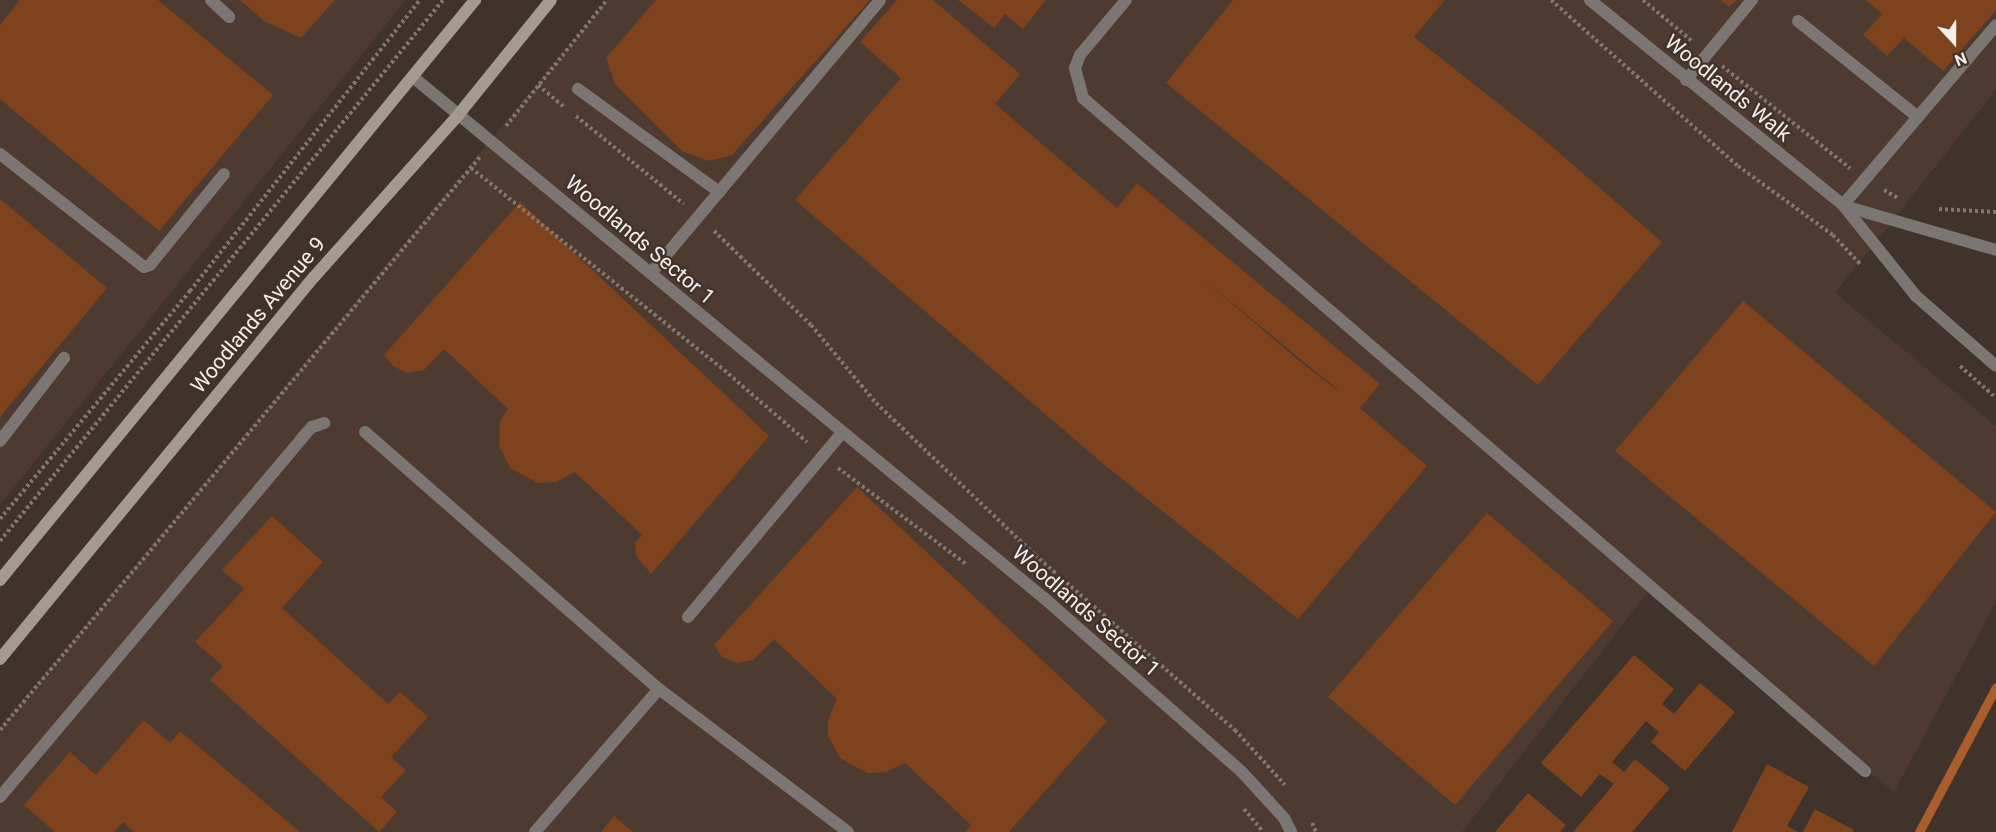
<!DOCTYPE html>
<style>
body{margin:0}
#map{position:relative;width:1996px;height:832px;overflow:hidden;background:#3f332c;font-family:Roboto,sans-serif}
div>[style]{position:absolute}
.built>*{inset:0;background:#4d3a30}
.stream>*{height:9px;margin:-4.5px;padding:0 4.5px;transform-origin:4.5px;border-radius:4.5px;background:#ab5d2b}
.building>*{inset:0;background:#7e431d}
.path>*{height:4px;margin-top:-2px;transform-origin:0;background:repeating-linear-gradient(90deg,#817771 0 3px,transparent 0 6px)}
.lane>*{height:12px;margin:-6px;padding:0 6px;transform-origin:6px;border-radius:6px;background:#7c7672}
.street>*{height:12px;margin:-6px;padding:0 6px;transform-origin:6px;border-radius:6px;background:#7c7672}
.secondary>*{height:12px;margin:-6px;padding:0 6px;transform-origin:6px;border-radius:6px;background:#a49a94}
span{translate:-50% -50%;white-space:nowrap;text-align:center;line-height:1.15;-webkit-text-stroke:4.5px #3f332c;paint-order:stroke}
.street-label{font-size:21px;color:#f6eeea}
.north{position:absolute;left:1924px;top:12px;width:60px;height:60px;-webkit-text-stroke:4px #3f332c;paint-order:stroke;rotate:159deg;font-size:16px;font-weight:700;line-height:24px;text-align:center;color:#f6eeea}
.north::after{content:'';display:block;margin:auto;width:21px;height:27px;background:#f6eeea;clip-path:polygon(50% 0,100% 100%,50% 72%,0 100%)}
</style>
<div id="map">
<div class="built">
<div style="clip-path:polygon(0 0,406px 0,0 505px)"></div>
<div style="clip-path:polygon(607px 0,1996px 0,1996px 90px,1835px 293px,1996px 426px,1996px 602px,1894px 792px,1648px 592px,1462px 832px,0 832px,0 727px)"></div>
</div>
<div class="stream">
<div style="left:1919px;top:832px;width:164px;rotate:-62deg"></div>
</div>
<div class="building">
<div style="clip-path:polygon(20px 0,158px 0,273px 95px,159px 231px,0 99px,0 25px)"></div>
<div style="clip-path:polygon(240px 0,335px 0,301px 38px,264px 21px)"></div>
<div style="clip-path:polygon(656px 0,870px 0,732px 155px,709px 161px,682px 151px,615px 84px,606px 58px)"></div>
<div style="clip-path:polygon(evenodd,897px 0,933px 0,1020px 74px,995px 104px,1117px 208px,1137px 183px,1380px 384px,1360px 408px,1427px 466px,1298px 619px,1106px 466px,795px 200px,901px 78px,860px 42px,897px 0,1202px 278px,1338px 390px,1338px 391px,1298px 360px,1202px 278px)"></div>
<div style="clip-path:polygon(958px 0,1046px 0,1023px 29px,1005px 14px,994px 28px)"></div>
<div style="clip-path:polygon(1233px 0,1445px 0,1414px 37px,1542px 138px,1662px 242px,1538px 385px,1166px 83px)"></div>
<div style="clip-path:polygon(1720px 0,1737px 0,1729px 7px)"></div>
<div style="clip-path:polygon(1866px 0,1996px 0,1996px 10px,1943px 71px,1904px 38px,1887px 56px,1863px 35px,1882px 14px)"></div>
<div style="clip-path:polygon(0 199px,107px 288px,0 417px)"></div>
<div style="clip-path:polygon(520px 202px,769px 436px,651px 574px,636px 555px,635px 543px,642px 535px,575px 472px,556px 482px,538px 483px,510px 468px,499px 445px,500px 421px,508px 409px,444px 349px,424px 370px,407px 373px,393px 366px,384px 355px)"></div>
<div style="clip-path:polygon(1743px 301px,1996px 512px,1874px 666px,1615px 451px)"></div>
<div style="clip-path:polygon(857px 487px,1107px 721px,1009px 832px,965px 832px,971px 825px,905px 763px,886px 772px,867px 773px,840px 758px,828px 736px,828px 721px,837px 699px,774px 639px,753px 660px,737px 663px,722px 657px,714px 645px)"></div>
<div style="clip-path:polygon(1487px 513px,1613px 621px,1455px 805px,1328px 697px)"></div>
<div style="clip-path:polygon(272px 516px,323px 562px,282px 608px,388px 704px,400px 692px,428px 717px,391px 757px,406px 770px,381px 797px,397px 812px,379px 832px,210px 680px,223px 666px,195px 642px,244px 589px,222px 570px)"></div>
<div style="clip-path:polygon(1634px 655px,1674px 689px,1662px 704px,1674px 714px,1700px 683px,1735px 712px,1685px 771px,1651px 742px,1659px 732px,1646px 721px,1612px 762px,1624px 772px,1635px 759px,1670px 788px,1632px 832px,1573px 832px,1614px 784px,1600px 774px,1581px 797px,1541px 763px)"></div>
<div style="clip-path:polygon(144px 720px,170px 743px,180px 731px,300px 832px,134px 832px,123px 822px,114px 832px,55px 832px,24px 805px,70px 752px,96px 775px)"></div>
<div style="clip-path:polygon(1767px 764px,1809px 787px,1787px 826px,1798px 832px,1732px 832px)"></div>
<div style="clip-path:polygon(1528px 793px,1566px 825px,1560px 832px,1495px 832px)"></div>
<div style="clip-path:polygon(1815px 809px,1854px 830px,1853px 832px,1803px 832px)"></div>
<div style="clip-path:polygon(614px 816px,633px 832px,601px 832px)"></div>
</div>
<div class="path">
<div style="left:1551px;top:0;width:250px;rotate:41.6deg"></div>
<div style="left:1738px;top:166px;width:117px;rotate:36deg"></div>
<div style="left:1833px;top:235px;width:42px;rotate:46.9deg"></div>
<div style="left:1643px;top:0;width:65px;rotate:40deg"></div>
<div style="left:1722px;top:66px;width:164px;rotate:38.6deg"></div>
<div style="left:538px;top:85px;width:33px;rotate:40deg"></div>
<div style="left:576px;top:116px;width:139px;rotate:39.2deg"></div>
<div style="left:506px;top:126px;width:161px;rotate:-51.3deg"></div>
<div style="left:471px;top:168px;width:324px;rotate:38.6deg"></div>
<div style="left:724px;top:370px;width:110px;rotate:40.9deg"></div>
<div style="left:1884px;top:190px;width:16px;rotate:30deg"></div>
<div style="left:1939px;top:209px;width:57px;rotate:3deg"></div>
<div style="left:714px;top:231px;width:135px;rotate:44.1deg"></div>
<div style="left:811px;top:325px;width:102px;rotate:50.2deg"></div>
<div style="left:876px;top:403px;width:220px;rotate:43.7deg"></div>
<div style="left:1035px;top:555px;width:266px;rotate:41.2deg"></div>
<div style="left:1235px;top:730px;width:74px;rotate:47.7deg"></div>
<div style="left:1960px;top:366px;width:48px;rotate:41.6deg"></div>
<div style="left:838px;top:468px;width:161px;rotate:36.9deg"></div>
<div style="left:0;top:519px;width:297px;rotate:-50.2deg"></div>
<div style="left:190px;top:291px;width:371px;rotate:-51.7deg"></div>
<div style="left:0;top:541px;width:699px;rotate:-50.69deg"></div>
<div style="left:0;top:730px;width:747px;rotate:-50.05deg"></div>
<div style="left:1244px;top:809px;width:30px;rotate:50deg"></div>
<div style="left:1312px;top:823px;width:10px;rotate:66deg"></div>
</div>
<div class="lane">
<div style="left:211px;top:0;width:25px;rotate:43deg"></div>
<div style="left:1126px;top:0;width:72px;rotate:129.9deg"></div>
<div style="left:1080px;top:55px;width:14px;rotate:111deg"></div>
<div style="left:1075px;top:68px;width:31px;rotate:75deg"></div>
<div style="left:1083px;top:98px;width:1032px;rotate:40.72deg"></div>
<div style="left:1798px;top:21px;width:154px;rotate:38.7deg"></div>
<div style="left:1686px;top:80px;width:104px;rotate:-50.5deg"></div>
<div style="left:578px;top:89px;width:175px;rotate:36.1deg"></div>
<div style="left:0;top:154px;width:183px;rotate:38.1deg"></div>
<div style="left:144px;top:267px;width:6px;rotate:-18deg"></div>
<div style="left:150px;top:265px;width:117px;rotate:-50.9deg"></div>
<div style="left:1843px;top:205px;width:236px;rotate:-49.6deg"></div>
<div style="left:651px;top:273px;width:356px;rotate:-50deg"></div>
<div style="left:365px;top:432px;width:390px;rotate:41.2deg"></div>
<div style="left:659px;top:689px;width:237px;rotate:37.1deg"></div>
<div style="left:0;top:441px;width:105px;rotate:-52.4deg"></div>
<div style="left:688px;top:617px;width:240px;rotate:-50.1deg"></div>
<div style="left:0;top:797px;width:469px;rotate:-49.9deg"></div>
<div style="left:302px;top:438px;width:15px;rotate:-48deg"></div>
<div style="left:312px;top:427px;width:13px;rotate:-18deg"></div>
<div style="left:535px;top:832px;width:189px;rotate:-49.1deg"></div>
</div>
<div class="street">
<div style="left:1590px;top:0;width:326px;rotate:39deg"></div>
<div style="left:1843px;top:205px;width:117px;rotate:51.3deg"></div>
<div style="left:1916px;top:296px;width:106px;rotate:41.2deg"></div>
<div style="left:413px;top:77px;width:818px;rotate:39.55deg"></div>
<div style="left:1044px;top:598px;width:262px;rotate:41.3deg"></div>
<div style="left:1241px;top:771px;width:64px;rotate:47.5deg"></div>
<div style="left:1284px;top:818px;width:16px;rotate:63deg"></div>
<div style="left:1844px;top:206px;width:158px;rotate:16.1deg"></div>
</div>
<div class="secondary">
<div style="left:0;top:580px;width:750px;rotate:-50.68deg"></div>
<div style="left:0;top:659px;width:494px;rotate:-50.6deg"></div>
<div style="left:314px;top:277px;width:218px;rotate:-48.3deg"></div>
<div style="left:459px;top:114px;width:146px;rotate:-51.1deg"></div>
</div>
<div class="street-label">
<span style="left:1728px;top:88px;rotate:39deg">Woodlands Walk</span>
<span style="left:640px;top:240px;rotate:40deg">Woodlands Sector 1</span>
<span style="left:258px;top:315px;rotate:-50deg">Woodlands Avenue 9</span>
<span style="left:1086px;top:611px;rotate:41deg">Woodlands Sector 1</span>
</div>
<div class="north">N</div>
</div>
